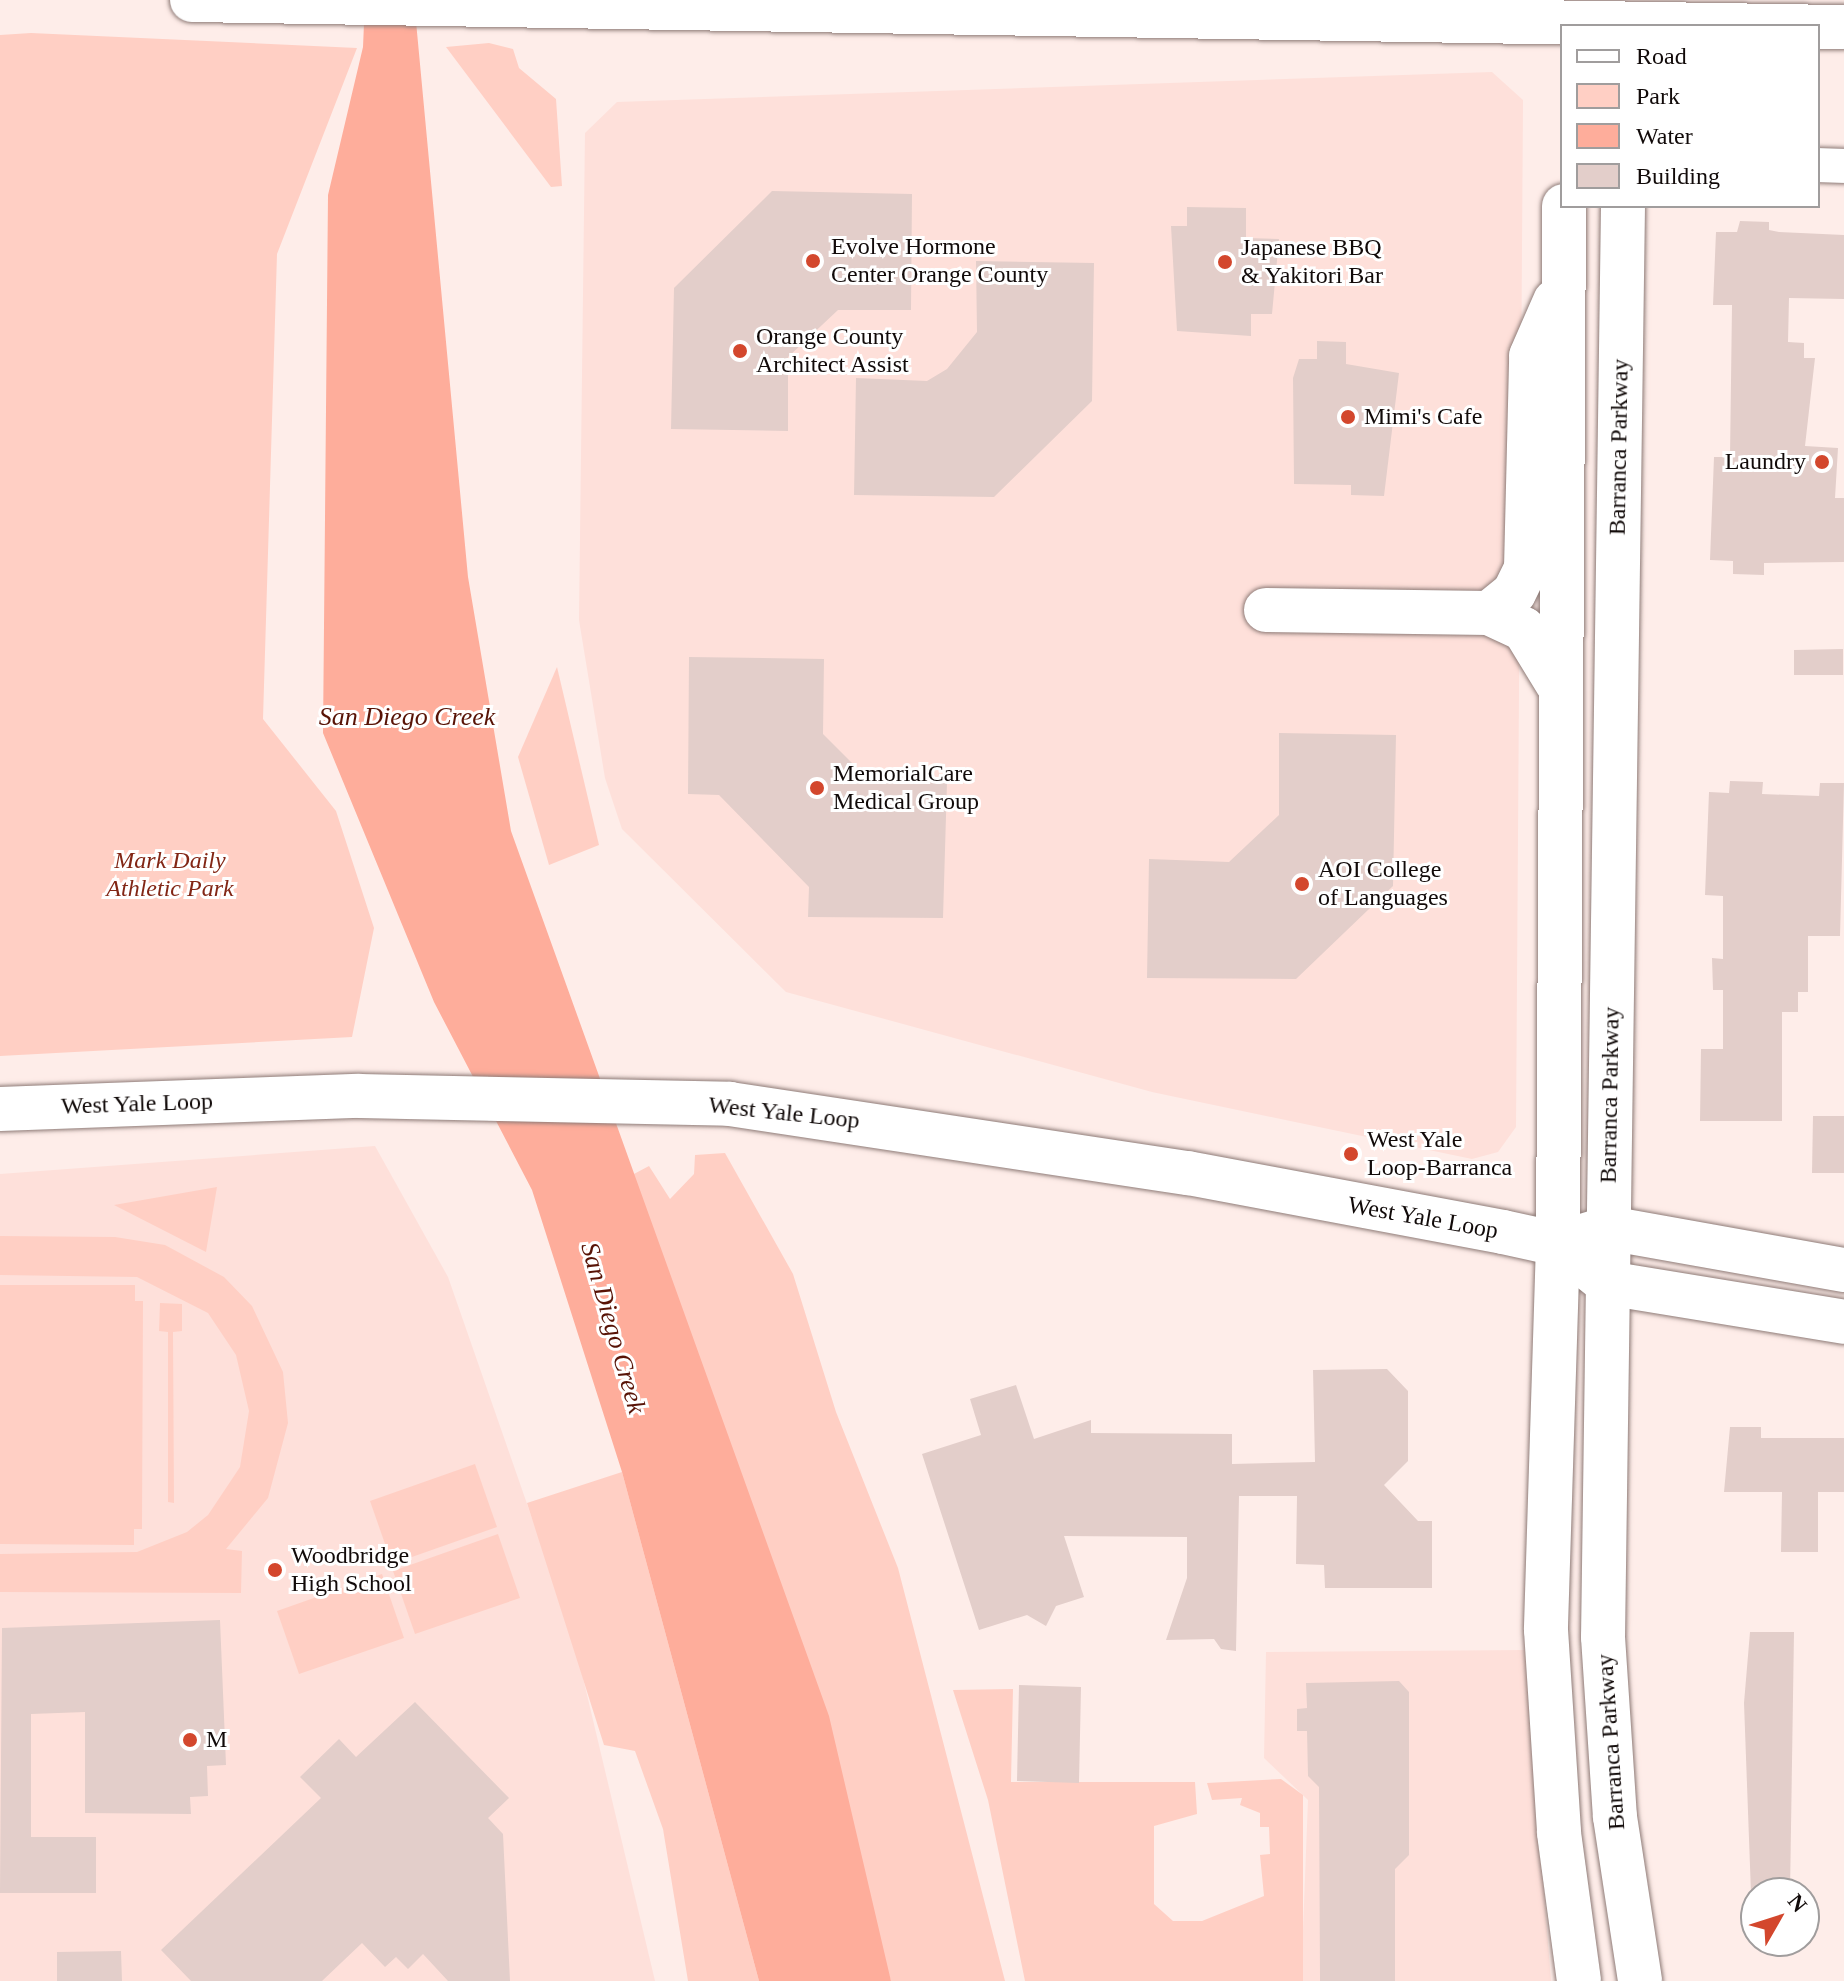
<!DOCTYPE html>
<style>
body{margin:0}
#map{position:relative;width:1844px;height:1981px;overflow:hidden;background:#feede9;font-family:Georgia,serif}
div>[style]{position:absolute}
.built>*{inset:0;background:#fee0da}
.green>*{inset:0;background:#ffcfc4}
.water>*{inset:0;background:#fead9b}
.building>*{inset:0;background:#e3ceca}
.roads{filter:drop-shadow(0 0 2px #8e7b77) drop-shadow(0 0 2px #8e7b77)}
.minor>*{height:34px;margin:-17px;padding:0 17px;transform-origin:17px;border-radius:17px;background:#fff}
.major>*{height:44px;margin:-22px;padding:0 22px;transform-origin:22px;border-radius:22px;background:#fff}
.dots>*{width:22px;height:22px;translate:-50% -50%;box-sizing:border-box;border:4px solid #fff;border-radius:50%}
span{translate:-50% -50%;white-space:nowrap;text-align:center;line-height:1.15;-webkit-text-stroke:6px #fff;paint-order:stroke}
.poi-label{font-size:24px;color:#110a09}
.left{translate:0 -50%;text-align:left}
.right{translate:-100% -50%;text-align:right}
.street-label{font-size:24px;color:#110a09}
.park-label{font-size:24px;color:#822615;font-style:italic}
.water-label{font-size:26px;color:#581306;font-style:italic}
.legend{position:absolute;left:1560px;top:24px;width:260px;height:184px;box-sizing:border-box;background:#fff;border:2px solid #a09d9d;margin:0;padding:10px 14px;list-style:none;font-size:24px;color:#110a09}
.legend li{display:flex;align-items:center;gap:16px;height:40px}
.legend b{width:40px;border:2px solid #a09d9d}
.north{position:absolute;left:1740px;top:1877px;width:80px;height:80px;box-sizing:border-box;background:#fff;border:2px solid #a09d9d;border-radius:50%;rotate:51deg;font-size:22px;font-weight:700;line-height:32px;text-align:center;color:#110a09}
.north::after{content:'';display:block;margin:auto;width:28px;height:36px;background:#d3472d;clip-path:polygon(50% 0,100% 100%,50% 72%,0 100%)}
</style>
<div id="map">
<div class="built">
<div style="clip-path:polygon(1492px 72px,1523px 100px,1516px 1127px,1498px 1152px,1472px 1159px,1152px 1092px,786px 992px,622px 829px,605px 778px,579px 620px,585px 133px,617px 102px)"></div>
<div style="clip-path:polygon(375px 1146px,448px 1277px,573px 1636px,655px 1981px,0 1981px,0 1174px)"></div>
<div style="clip-path:polygon(1525px 1650px,1551px 1981px,1301px 1981px,1308px 1800px,1264px 1758px,1266px 1652px)"></div>
</div>
<div class="green">
<div style="clip-path:polygon(31px 33px,357px 48px,277px 254px,263px 719px,336px 811px,374px 928px,352px 1037px,0 1056px,0 35px)"></div>
<div style="clip-path:polygon(489px 43px,513px 49px,519px 68px,556px 99px,562px 186px,551px 187px,446px 47px)"></div>
<div style="clip-path:polygon(557px 667px,599px 845px,549px 865px,518px 757px)"></div>
<div style="clip-path:polygon(725px 1153px,793px 1274px,836px 1412px,898px 1568px,1005px 1981px,891px 1981px,632px 1175px,649px 1166px,670px 1199px,694px 1174px,695px 1155px)"></div>
<div style="clip-path:polygon(217px 1187px,206px 1252px,114px 1205px)"></div>
<div style="clip-path:polygon(0 1236px,115px 1237px,165px 1245px,224px 1277px,252px 1306px,283px 1372px,288px 1423px,268px 1498px,226px 1549px,242px 1551px,241px 1593px,0 1592px,0 1554px,137px 1552px,187px 1532px,208px 1515px,240px 1467px,249px 1411px,236px 1355px,208px 1313px,137px 1277px,0 1275px)"></div>
<div style="clip-path:polygon(0 1285px,135px 1285px,135px 1301px,143px 1301px,142px 1529px,134px 1529px,134px 1545px,0 1544px)"></div>
<div style="clip-path:polygon(160px 1303px,182px 1304px,182px 1331px,173px 1332px,174px 1503px,168px 1502px,168px 1332px,159px 1331px)"></div>
<div style="clip-path:polygon(475px 1464px,497px 1527px,392px 1564px,370px 1501px)"></div>
<div style="clip-path:polygon(622px 1472px,759px 1981px,688px 1981px,663px 1829px,635px 1751px,604px 1745px,527px 1503px)"></div>
<div style="clip-path:polygon(498px 1534px,520px 1598px,415px 1634px,393px 1571px)"></div>
<div style="clip-path:polygon(382px 1574px,404px 1638px,299px 1674px,277px 1611px)"></div>
<div style="clip-path:polygon(1013px 1689px,1011px 1782px,1195px 1782px,1197px 1814px,1154px 1826px,1154px 1904px,1173px 1921px,1202px 1921px,1264px 1896px,1260px 1855px,1270px 1854px,1269px 1827px,1260px 1827px,1260px 1813px,1240px 1805px,1242px 1798px,1212px 1800px,1207px 1783px,1281px 1779px,1303px 1795px,1303px 1981px,1025px 1981px,988px 1800px,953px 1690px)"></div>
</div>
<div class="water">
<div style="clip-path:polygon(365px 0,414px 0,468px 577px,511px 831px,829px 1716px,891px 1981px,759px 1981px,622px 1472px,532px 1190px,434px 1002px,323px 733px,328px 195px,363px 47px)"></div>
</div>
<div class="building">
<div style="clip-path:polygon(772px 191px,912px 194px,911px 310px,838px 310px,788px 357px,788px 431px,671px 429px,674px 288px)"></div>
<div style="clip-path:polygon(1187px 207px,1246px 208px,1246px 238px,1279px 239px,1272px 314px,1251px 314px,1251px 336px,1177px 331px,1171px 226px,1187px 226px)"></div>
<div style="clip-path:polygon(1740px 221px,1769px 222px,1769px 230px,1779px 232px,1844px 235px,1844px 299px,1789px 298px,1788px 342px,1804px 343px,1804px 358px,1815px 358px,1805px 446px,1838px 448px,1835px 498px,1844px 498px,1844px 562px,1764px 563px,1764px 575px,1733px 574px,1733px 561px,1710px 560px,1714px 457px,1730px 457px,1732px 305px,1713px 305px,1716px 232px,1737px 232px)"></div>
<div style="clip-path:polygon(976px 261px,1094px 263px,1092px 401px,994px 497px,854px 495px,856px 378px,927px 381px,947px 369px,977px 332px)"></div>
<div style="clip-path:polygon(1317px 341px,1346px 342px,1346px 364px,1399px 373px,1384px 496px,1351px 495px,1351px 485px,1294px 484px,1293px 378px,1299px 359px,1317px 359px)"></div>
<div style="clip-path:polygon(1843px 649px,1843px 675px,1794px 675px,1794px 650px)"></div>
<div style="clip-path:polygon(689px 657px,824px 659px,823px 734px,871px 782px,947px 782px,943px 918px,808px 917px,809px 887px,719px 795px,688px 794px)"></div>
<div style="clip-path:polygon(1279px 733px,1396px 735px,1393px 886px,1296px 979px,1147px 978px,1149px 859px,1229px 862px,1279px 815px)"></div>
<div style="clip-path:polygon(1730px 781px,1763px 782px,1762px 794px,1819px 796px,1820px 783px,1844px 783px,1840px 936px,1808px 936px,1808px 992px,1798px 992px,1798px 1012px,1782px 1012px,1782px 1121px,1700px 1121px,1701px 1049px,1723px 1049px,1723px 990px,1713px 990px,1712px 958px,1723px 959px,1723px 896px,1705px 895px,1709px 792px,1729px 793px)"></div>
<div style="clip-path:polygon(1813px 1116px,1844px 1116px,1844px 1173px,1812px 1173px)"></div>
<div style="clip-path:polygon(1387px 1369px,1408px 1391px,1408px 1461px,1384px 1485px,1418px 1521px,1432px 1521px,1432px 1588px,1325px 1588px,1324px 1565px,1296px 1564px,1297px 1496px,1239px 1496px,1236px 1651px,1221px 1649px,1214px 1639px,1166px 1640px,1187px 1578px,1187px 1537px,1064px 1536px,1084px 1597px,1056px 1606px,1046px 1626px,1027px 1615px,979px 1630px,922px 1454px,981px 1435px,970px 1399px,1016px 1385px,1034px 1439px,1091px 1420px,1091px 1433px,1232px 1434px,1232px 1464px,1315px 1462px,1313px 1370px)"></div>
<div style="clip-path:polygon(1730px 1427px,1761px 1427px,1761px 1438px,1844px 1438px,1844px 1492px,1818px 1492px,1818px 1552px,1781px 1552px,1782px 1492px,1724px 1492px)"></div>
<div style="clip-path:polygon(220px 1620px,226px 1765px,207px 1766px,208px 1796px,190px 1797px,191px 1814px,85px 1813px,85px 1712px,31px 1714px,31px 1837px,96px 1837px,96px 1893px,0 1893px,2px 1628px)"></div>
<div style="clip-path:polygon(1750px 1632px,1794px 1632px,1790px 1893px,1751px 1893px,1744px 1703px)"></div>
<div style="clip-path:polygon(1399px 1681px,1409px 1692px,1409px 1855px,1395px 1869px,1395px 1981px,1320px 1981px,1319px 1787px,1308px 1776px,1307px 1731px,1297px 1731px,1297px 1709px,1307px 1708px,1306px 1683px)"></div>
<div style="clip-path:polygon(1019px 1685px,1081px 1687px,1079px 1783px,1017px 1781px)"></div>
<div style="clip-path:polygon(415px 1702px,509px 1798px,488px 1818px,503px 1834px,510px 1981px,448px 1981px,423px 1954px,408px 1969px,396px 1957px,385px 1967px,362px 1943px,322px 1981px,191px 1981px,161px 1950px,321px 1798px,300px 1777px,339px 1739px,356px 1757px)"></div>
<div style="clip-path:polygon(121px 1951px,122px 1981px,57px 1981px,57px 1952px)"></div>
</div>
<div class="roads">
<div class="minor">
<div style="left:1818px;top:165px;width:26px;rotate:2deg"></div>
</div>
<div class="major">
<div style="left:192px;top:0;width:1652px;rotate:0.94deg"></div>
<div style="left:1564px;top:206px;width:1038px;rotate:90.33deg"></div>
<div style="left:1558px;top:1244px;width:386px;rotate:91.8deg"></div>
<div style="left:1546px;top:1630px;width:203px;rotate:86.3deg"></div>
<div style="left:1559px;top:1833px;width:149px;rotate:82.3deg"></div>
<div style="left:1623px;top:206px;width:1431px;rotate:90.8deg"></div>
<div style="left:1603px;top:1637px;width:180px;rotate:86.2deg"></div>
<div style="left:1615px;top:1817px;width:166px;rotate:81.3deg"></div>
<div style="left:1266px;top:610px;width:223px;rotate:0.8deg"></div>
<div style="left:1489px;top:613px;width:38px;rotate:25deg"></div>
<div style="left:1524px;top:629px;width:63px;rotate:58.6deg"></div>
<div style="left:1489px;top:613px;width:32px;rotate:-39deg"></div>
<div style="left:1514px;top:593px;width:28px;rotate:-64deg"></div>
<div style="left:1526px;top:568px;width:212px;rotate:-88.6deg"></div>
<div style="left:1531px;top:356px;width:60px;rotate:-66.4deg"></div>
<div style="left:0;top:1109px;width:359px;rotate:-2.1deg"></div>
<div style="left:359px;top:1096px;width:371px;rotate:1.2deg"></div>
<div style="left:730px;top:1104px;width:463px;rotate:8.6deg"></div>
<div style="left:1188px;top:1173px;width:320px;rotate:10.6deg"></div>
<div style="left:1503px;top:1232px;width:56px;rotate:12.3deg"></div>
<div style="left:1558px;top:1244px;width:63px;rotate:38.5deg"></div>
<div style="left:1607px;top:1283px;width:240px;rotate:9.3deg"></div>
<div style="left:1579px;top:1237px;width:30px;rotate:-17deg"></div>
<div style="left:1608px;top:1228px;width:240px;rotate:10.1deg"></div>
</div>
</div>
<div class="dots">
<div style="left:813px;top:261px;background:#d3472d"></div>
<div style="left:1225px;top:262px;background:#d3472d"></div>
<div style="left:740px;top:351px;background:#d3472d"></div>
<div style="left:1348px;top:417px;background:#d3472d"></div>
<div style="left:1822px;top:462px;background:#d3472d"></div>
<div style="left:817px;top:788px;background:#d3472d"></div>
<div style="left:1302px;top:884px;background:#d3472d"></div>
<div style="left:1351px;top:1154px;background:#d3472d"></div>
<div style="left:275px;top:1570px;background:#d3472d"></div>
<div style="left:190px;top:1740px;background:#d3472d"></div>
</div>
<div class="poi-label">
<span class="left" style="left:831px;top:261px">Evolve Hormone<br>Center Orange County</span>
<span class="left" style="left:1241px;top:262px">Japanese BBQ<br>&amp; Yakitori Bar</span>
<span class="left" style="left:756px;top:351px">Orange County<br>Architect Assist</span>
<span class="left" style="left:1364px;top:417px">Mimi's Cafe</span>
<span class="right" style="left:1806px;top:462px">Laundry</span>
<span class="left" style="left:833px;top:788px">MemorialCare<br>Medical Group</span>
<span class="left" style="left:1318px;top:884px">AOI College<br>of Languages</span>
<span class="left" style="left:1367px;top:1154px">West Yale<br>Loop-Barranca</span>
<span class="left" style="left:291px;top:1570px">Woodbridge<br>High School</span>
<span class="left" style="left:206px;top:1740px">M</span>
</div>
<div class="street-label">
<span style="left:1619px;top:447px;rotate:-89deg">Barranca Parkway</span>
<span style="left:1610px;top:1095px;rotate:-89deg">Barranca Parkway</span>
<span style="left:137px;top:1104px;rotate:-2deg">West Yale Loop</span>
<span style="left:784px;top:1113px;rotate:6deg">West Yale Loop</span>
<span style="left:1423px;top:1218px;rotate:10deg">West Yale Loop</span>
<span style="left:1611px;top:1742px;rotate:-94deg">Barranca Parkway</span>
</div>
<div class="park-label">
<span style="left:170px;top:875px">Mark Daily<br>Athletic Park</span>
</div>
<div class="water-label">
<span style="left:407px;top:717px">San Diego Creek</span>
<span style="left:613px;top:1328px;rotate:74deg">San Diego Creek</span>
</div>
<ul class="legend">
<li><b style="height:10px;background:#fff"></b>Road</li>
<li><b style="height:22px;background:#ffcfc4"></b>Park</li>
<li><b style="height:22px;background:#fead9b"></b>Water</li>
<li><b style="height:22px;background:#e3ceca"></b>Building</li>
</ul>
<div class="north">N</div>
</div>
